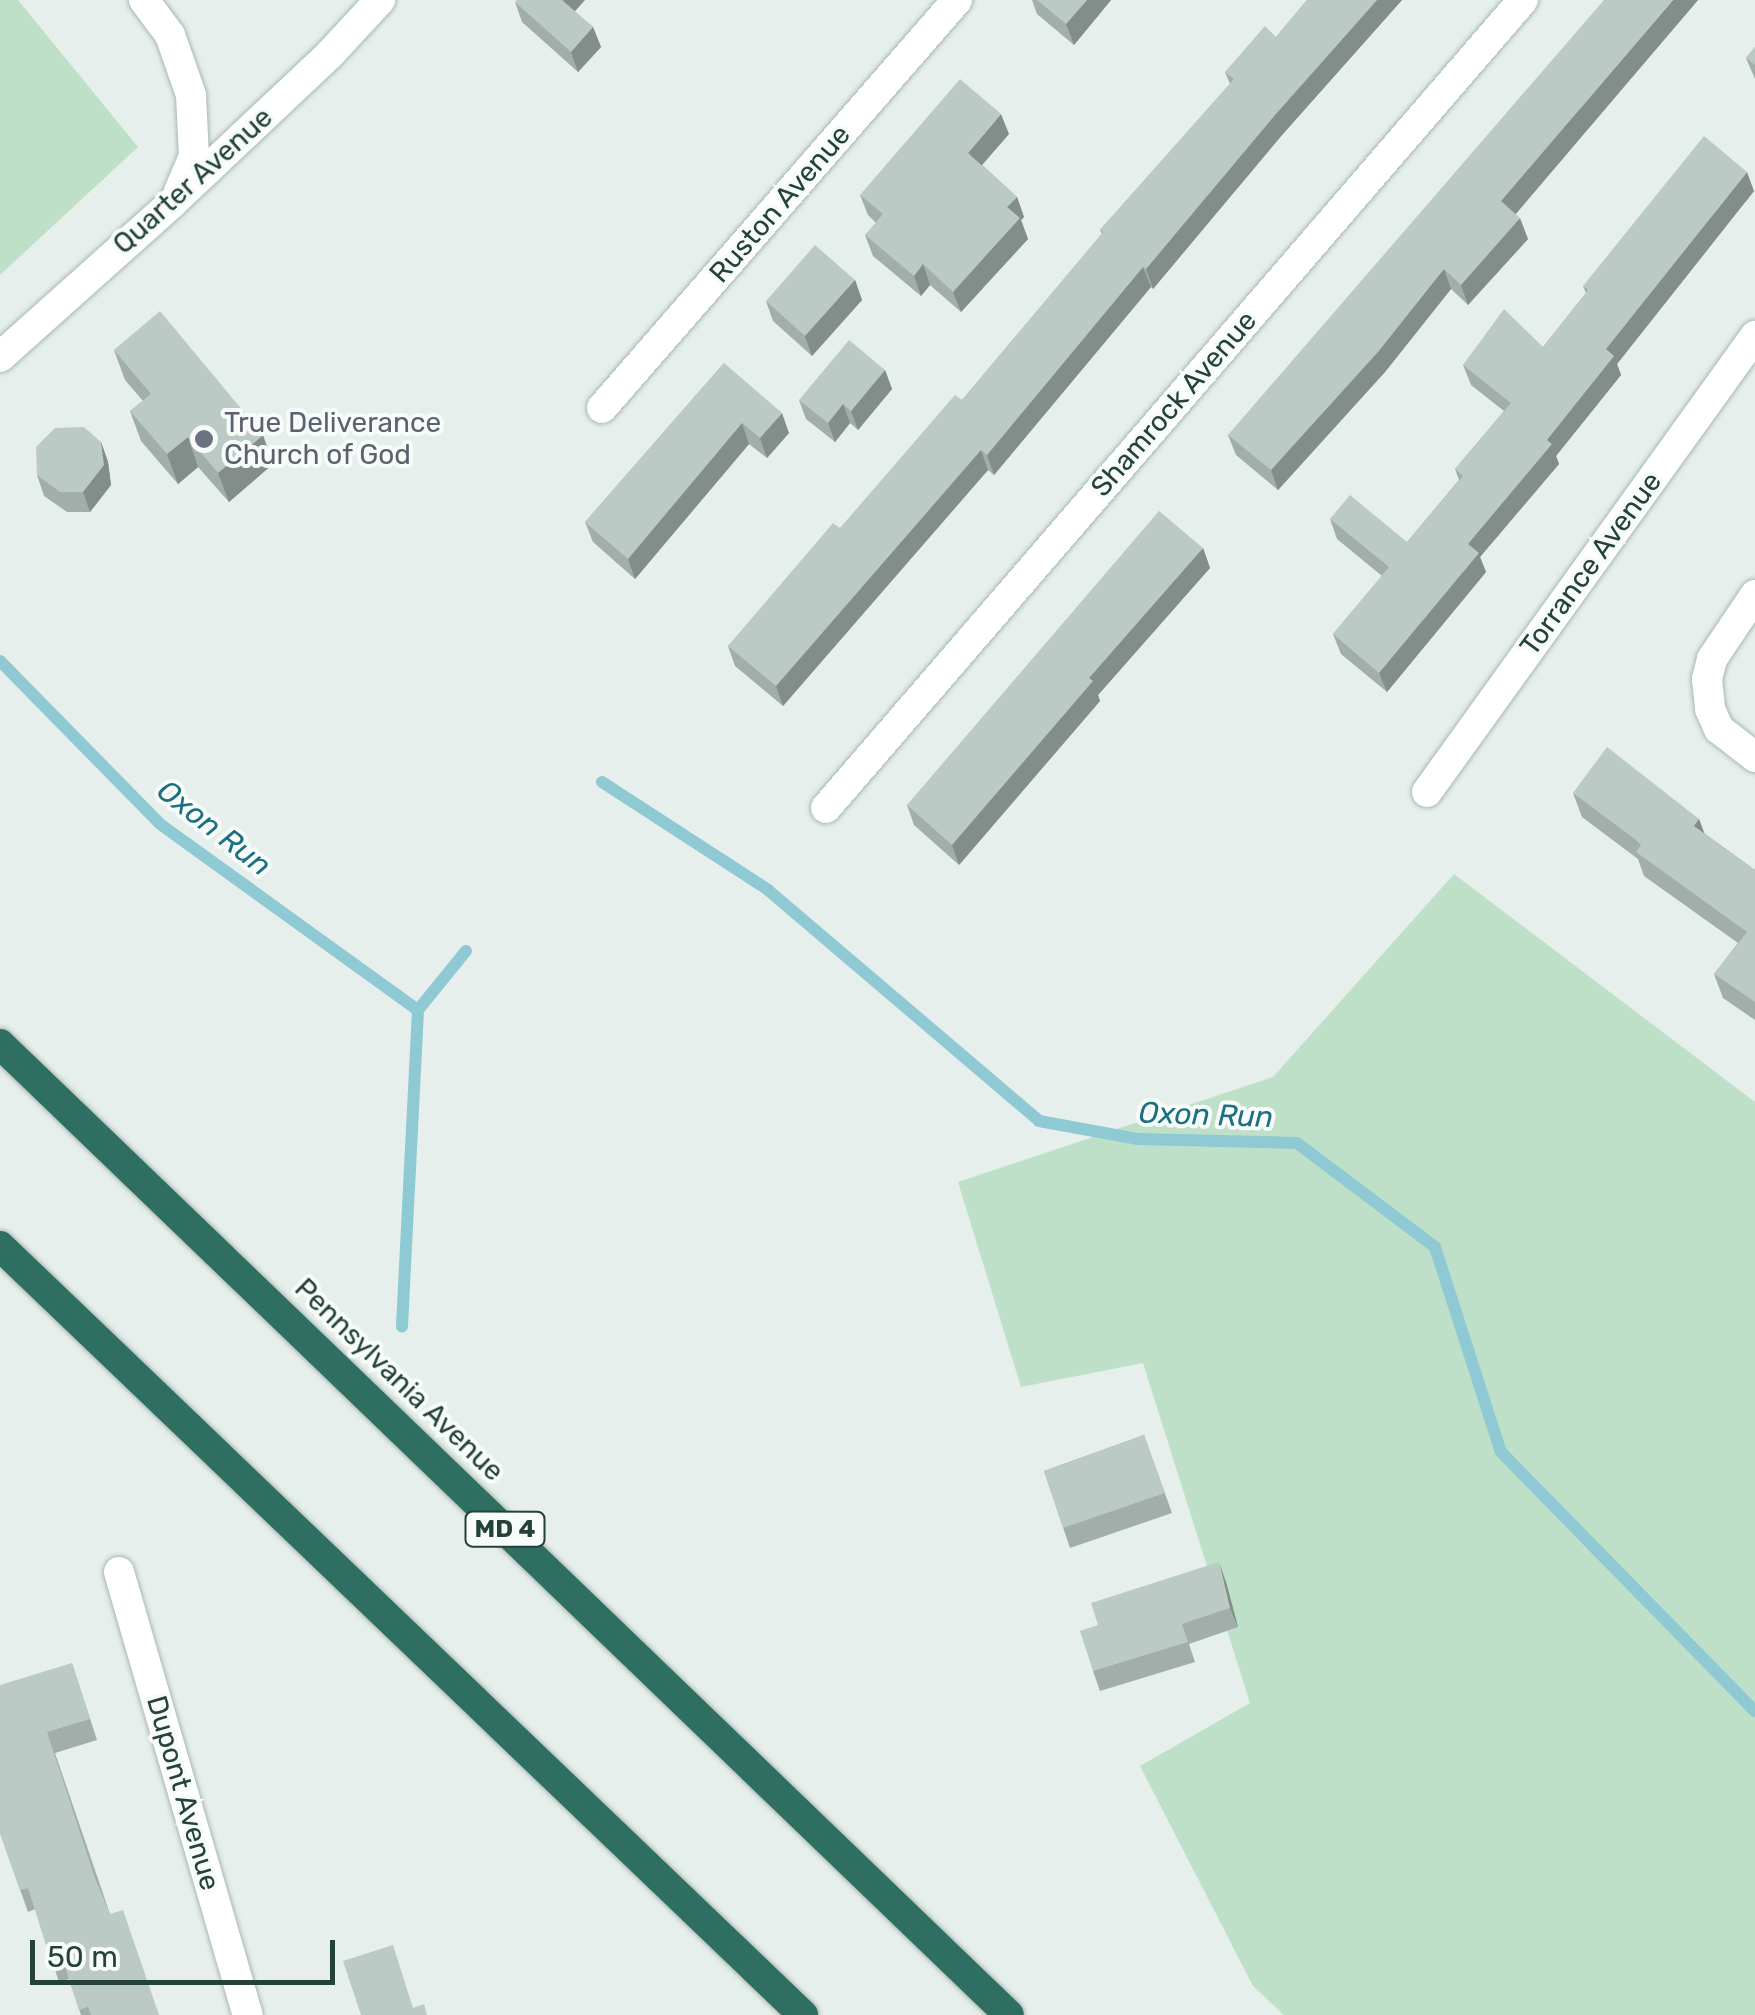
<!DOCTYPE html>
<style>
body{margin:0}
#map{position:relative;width:1755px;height:2015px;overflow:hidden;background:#e6efeb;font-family:Rubik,sans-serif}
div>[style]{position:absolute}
.green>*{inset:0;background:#bfe0c8}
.stream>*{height:12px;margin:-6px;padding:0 6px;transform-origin:6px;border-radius:6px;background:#8ec9d4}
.roads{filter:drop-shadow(0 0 2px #a8b8b2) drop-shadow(0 0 2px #a8b8b2)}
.minor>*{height:30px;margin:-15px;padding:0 15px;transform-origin:15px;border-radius:15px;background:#fff}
.highway>*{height:30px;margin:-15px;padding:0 15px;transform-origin:15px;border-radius:15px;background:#2f6f62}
.wall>*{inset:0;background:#a1aea9}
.shaded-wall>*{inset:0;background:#838d89}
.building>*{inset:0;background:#bbcac4}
.dots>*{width:28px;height:28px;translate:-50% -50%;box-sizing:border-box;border:5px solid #f7fbf9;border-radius:50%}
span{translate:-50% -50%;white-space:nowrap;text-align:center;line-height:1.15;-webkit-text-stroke:8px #f7fbf9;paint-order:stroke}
.shield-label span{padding:2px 8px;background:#f7fbf9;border:2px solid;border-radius:8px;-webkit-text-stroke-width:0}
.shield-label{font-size:25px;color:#24423a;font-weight:700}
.street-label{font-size:28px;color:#24423a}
.worship-label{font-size:28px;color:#5b616d}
.left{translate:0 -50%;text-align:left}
.water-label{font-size:30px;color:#1c6f80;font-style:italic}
.scale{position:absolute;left:30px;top:1940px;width:305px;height:45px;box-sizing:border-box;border:5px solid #24423a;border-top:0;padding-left:12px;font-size:30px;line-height:35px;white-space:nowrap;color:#24423a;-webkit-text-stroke:8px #f7fbf9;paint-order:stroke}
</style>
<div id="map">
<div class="green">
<div style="clip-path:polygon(0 0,18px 0,138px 147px,0 275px)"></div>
<div style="clip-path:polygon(1454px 874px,1755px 1102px,1755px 2015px,1284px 2015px,1253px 1986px,1140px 1766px,1250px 1703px,1143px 1363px,1021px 1387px,958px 1182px,1273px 1077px)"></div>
</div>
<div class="stream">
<div style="left:0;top:661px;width:228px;rotate:45.5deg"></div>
<div style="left:160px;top:824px;width:318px;rotate:35.8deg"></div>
<div style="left:418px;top:1010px;width:317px;rotate:92.9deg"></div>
<div style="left:602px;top:782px;width:198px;rotate:33deg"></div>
<div style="left:768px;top:890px;width:356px;rotate:40.4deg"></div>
<div style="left:1039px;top:1121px;width:101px;rotate:10.3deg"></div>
<div style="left:1138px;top:1139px;width:159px;rotate:1.4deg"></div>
<div style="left:1297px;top:1143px;width:173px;rotate:37deg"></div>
<div style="left:1435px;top:1247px;width:215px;rotate:72.2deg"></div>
<div style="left:1501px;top:1452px;width:363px;rotate:45.6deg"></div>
<div style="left:418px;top:1010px;width:76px;rotate:-50.9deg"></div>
</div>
<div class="roads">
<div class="minor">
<div style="left:144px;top:0;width:44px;rotate:53.4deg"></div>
<div style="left:170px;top:35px;width:64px;rotate:70.7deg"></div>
<div style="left:191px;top:95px;width:61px;rotate:87.2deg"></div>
<div style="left:194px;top:156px;width:38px;rotate:113deg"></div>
<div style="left:0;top:357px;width:231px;rotate:-41.8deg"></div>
<div style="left:172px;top:203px;width:217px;rotate:-43.3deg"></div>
<div style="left:330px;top:54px;width:74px;rotate:-47.2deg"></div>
<div style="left:602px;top:408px;width:541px;rotate:-48.97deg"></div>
<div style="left:1755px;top:595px;width:77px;rotate:123.9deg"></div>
<div style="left:1712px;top:659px;width:21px;rotate:104deg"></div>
<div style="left:1707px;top:679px;width:30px;rotate:84deg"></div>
<div style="left:1710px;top:709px;width:22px;rotate:66deg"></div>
<div style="left:1719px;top:729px;width:46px;rotate:37.9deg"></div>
<div style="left:1427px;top:792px;width:562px;rotate:-54.27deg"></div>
<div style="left:826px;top:808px;width:1067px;rotate:-49.22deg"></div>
<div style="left:119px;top:1572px;width:461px;rotate:73.8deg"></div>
</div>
<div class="highway">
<div style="left:0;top:1044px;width:1400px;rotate:43.9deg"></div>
<div style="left:0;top:1246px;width:1112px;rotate:43.76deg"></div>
</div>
</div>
<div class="wall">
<div style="clip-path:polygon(1032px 0,1111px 0,1074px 45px,1037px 14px)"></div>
<div style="clip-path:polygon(1307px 0,1402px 0,1282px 135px,1153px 289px,1151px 287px,994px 475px,988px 470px,783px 706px,735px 666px,728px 646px,962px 400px,1102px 234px,1100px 230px,1230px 84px,1225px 72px,1276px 37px)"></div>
<div style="clip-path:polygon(1698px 0,1515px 214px,1528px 239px,1468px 305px,1451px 289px,1385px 372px,1278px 490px,1236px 455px,1228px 435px)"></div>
<div style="clip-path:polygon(515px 2px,575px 12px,593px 27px,601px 47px,578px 72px,522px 22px)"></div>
<div style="clip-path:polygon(1755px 47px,1755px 79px,1746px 58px)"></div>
<div style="clip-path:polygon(1009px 134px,982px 165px,1017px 197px,1024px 217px,1021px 220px,1028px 239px,961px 312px,930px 285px,921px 296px,873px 256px,865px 235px,876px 223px,868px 215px,860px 195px)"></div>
<div style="clip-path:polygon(1754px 191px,1617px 364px,1621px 375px,1556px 456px,1559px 464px,1480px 557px,1486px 572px,1387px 692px,1341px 654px,1333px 634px,1382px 576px,1337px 539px,1330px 519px,1407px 542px,1459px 480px,1455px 469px,1504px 411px,1471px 385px,1463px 365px,1543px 347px,1586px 293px,1583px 286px)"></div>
<div style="clip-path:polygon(855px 280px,862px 300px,812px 356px,773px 321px,766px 301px)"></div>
<div style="clip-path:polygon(114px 350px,273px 464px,229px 502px,198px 467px,178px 484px,141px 441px,130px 411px,143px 401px,125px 380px)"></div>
<div style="clip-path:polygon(724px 363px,789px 433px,767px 458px,749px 444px,635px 579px,593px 542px,585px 522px)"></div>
<div style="clip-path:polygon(885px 370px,892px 389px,858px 430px,850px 423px,835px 442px,806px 419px,799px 400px)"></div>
<div style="clip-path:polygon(101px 442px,108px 462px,111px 485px,90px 512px,67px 512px,44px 496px,37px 475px)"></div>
<div style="clip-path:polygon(1203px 548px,1210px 568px,1098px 695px,1100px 701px,959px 865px,914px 825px,907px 805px)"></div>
<div style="clip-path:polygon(1573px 793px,1699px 819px,1704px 833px,1755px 870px,1755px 1020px,1723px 998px,1714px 974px,1738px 943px,1644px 876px,1638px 859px,1582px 817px)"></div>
<div style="clip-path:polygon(1144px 1435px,1172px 1513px,1070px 1548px,1044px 1471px)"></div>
<div style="clip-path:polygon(1226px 1582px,1238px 1627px,1189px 1644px,1195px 1662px,1100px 1691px,1093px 1671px)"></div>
<div style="clip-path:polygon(72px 1663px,97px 1740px,55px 1753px,110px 1914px,159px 2015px,81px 2015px,69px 1979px,59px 1982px,35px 1909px,28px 1912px,0 1833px)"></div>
</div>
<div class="shaded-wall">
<div style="clip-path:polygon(561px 0,585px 0,568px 19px)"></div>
<div style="clip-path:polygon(1087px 0,1111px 0,1074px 45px,1066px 24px)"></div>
<div style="clip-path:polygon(1377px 0,1402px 0,1282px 135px,1153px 289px,1146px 269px,1275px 115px)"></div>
<div style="clip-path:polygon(1673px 0,1698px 0,1509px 222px,1501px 201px)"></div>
<div style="clip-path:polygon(593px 27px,601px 47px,578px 72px,571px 52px)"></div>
<div style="clip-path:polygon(1001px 114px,1009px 134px,975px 173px,968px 153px)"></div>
<div style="clip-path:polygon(1747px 172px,1754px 191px,1617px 364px,1621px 375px,1556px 456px,1559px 464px,1480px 557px,1486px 572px,1387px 692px,1379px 673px,1468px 544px,1547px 440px,1606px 349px)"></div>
<div style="clip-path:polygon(1017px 197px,1024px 217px,1021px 220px,1028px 239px,961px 312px,953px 292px,1007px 207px)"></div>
<div style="clip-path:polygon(1520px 218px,1528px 239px,1468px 305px,1461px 285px)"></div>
<div style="clip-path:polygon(923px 264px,930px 285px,921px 296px,914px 276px)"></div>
<div style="clip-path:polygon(1143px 267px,1151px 287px,994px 475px,987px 455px)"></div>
<div style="clip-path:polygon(1444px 269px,1451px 289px,1385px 372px,1278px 490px,1271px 470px)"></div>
<div style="clip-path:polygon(855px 280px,862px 300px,812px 356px,805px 336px)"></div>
<div style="clip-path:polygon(885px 370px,892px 389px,858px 430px,851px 411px)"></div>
<div style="clip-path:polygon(843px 404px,850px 423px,835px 442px,828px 423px)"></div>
<div style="clip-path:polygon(782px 413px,789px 433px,767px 458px,760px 438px)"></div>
<div style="clip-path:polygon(742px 423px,749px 444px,635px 579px,628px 559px)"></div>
<div style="clip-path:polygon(263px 435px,273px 464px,229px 502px,218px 473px)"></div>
<div style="clip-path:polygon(188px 437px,198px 467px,178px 484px,167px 454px)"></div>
<div style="clip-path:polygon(101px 442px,108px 462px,111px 485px,90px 512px,83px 492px)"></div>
<div style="clip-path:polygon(981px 450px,988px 470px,783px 706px,776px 686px)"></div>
<div style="clip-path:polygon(1203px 548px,1210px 568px,1098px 695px,1100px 701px,959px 865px,952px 845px,1089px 678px)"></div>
<div style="clip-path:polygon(1699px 819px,1708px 843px,1694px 826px)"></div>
<div style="clip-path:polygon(1219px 1562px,1226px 1582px,1238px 1627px,1230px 1608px)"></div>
</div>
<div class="building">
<div style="clip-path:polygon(517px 0,562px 0,593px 27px,571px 52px,515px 2px)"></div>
<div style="clip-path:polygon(1037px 0,1087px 0,1066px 24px)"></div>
<div style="clip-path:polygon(1307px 0,1377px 0,1275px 115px,1146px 269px,1143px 267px,987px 455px,981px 450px,776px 686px,728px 646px,833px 523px,840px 528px,955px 395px,962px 400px,1103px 232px,1100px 230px,1234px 79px,1225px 72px,1265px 26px,1276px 37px)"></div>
<div style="clip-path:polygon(1604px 0,1673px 0,1501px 201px,1520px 218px,1461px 285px,1444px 269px,1378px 352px,1271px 470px,1228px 435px)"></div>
<div style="clip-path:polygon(1755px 47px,1755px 65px,1746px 58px)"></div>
<div style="clip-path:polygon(960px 79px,1001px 114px,968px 153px,1017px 197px,1007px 207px,1020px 218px,953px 292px,923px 264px,914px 276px,865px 235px,883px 214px,860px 195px)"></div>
<div style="clip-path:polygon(1704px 136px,1747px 172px,1606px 349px,1614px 356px,1547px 440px,1552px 444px,1468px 544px,1479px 553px,1379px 673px,1333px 634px,1389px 567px,1330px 519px,1350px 495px,1407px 542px,1463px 476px,1455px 469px,1511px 403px,1463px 365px,1504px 309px,1543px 347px,1588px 290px,1583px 286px)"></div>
<div style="clip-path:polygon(815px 245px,855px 280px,805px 336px,766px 301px)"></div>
<div style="clip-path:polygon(160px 311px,263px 435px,218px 473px,188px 437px,167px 454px,130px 411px,151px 394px,114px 350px)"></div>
<div style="clip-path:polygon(849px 340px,885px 370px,851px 411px,843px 404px,828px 423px,799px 400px)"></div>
<div style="clip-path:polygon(724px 363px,782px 413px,760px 438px,742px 423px,628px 559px,585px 522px)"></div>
<div style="clip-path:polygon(84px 427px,101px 442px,104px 465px,83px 492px,60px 492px,37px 475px,36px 447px,55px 428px)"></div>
<div style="clip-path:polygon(1159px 511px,1203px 548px,1089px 678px,1093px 681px,952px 845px,907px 805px)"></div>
<div style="clip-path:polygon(1607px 747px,1699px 819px,1694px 826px,1755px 870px,1755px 1002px,1714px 974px,1747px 932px,1636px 852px,1641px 845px,1636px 840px,1573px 793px)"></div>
<div style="clip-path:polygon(1144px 1435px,1165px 1493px,1063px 1528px,1044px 1471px)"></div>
<div style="clip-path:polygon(1219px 1562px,1230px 1608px,1182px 1624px,1188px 1642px,1093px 1671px,1080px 1631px,1098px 1625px,1091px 1603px)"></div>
<div style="clip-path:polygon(72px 1663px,90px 1719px,47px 1732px,95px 1878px,110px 1914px,123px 1910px,159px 2015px,91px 2015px,88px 2007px,79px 2010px,62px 1957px,51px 1961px,28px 1888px,20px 1890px,0 1833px,0 1685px)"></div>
<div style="clip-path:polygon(393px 1945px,413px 2008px,424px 2004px,427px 2015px,361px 2015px,343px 1961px)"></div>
</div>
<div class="dots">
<div style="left:204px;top:439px;background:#6b7280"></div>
</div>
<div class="shield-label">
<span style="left:505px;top:1529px">MD 4</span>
</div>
<div class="street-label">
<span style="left:193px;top:181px;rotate:-42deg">Quarter Avenue</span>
<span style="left:780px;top:204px;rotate:-49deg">Ruston Avenue</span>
<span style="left:1174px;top:404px;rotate:-49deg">Shamrock Avenue</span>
<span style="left:1591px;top:564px;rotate:-54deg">Torrance Avenue</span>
<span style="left:399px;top:1380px;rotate:44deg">Pennsylvania Avenue</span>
<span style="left:183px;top:1793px;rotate:74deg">Dupont Avenue</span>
</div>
<div class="worship-label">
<span class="left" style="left:224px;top:439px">True Deliverance<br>Church of God</span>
</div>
<div class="water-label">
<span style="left:214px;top:828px;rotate:38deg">Oxon Run</span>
<span style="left:1206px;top:1115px;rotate:2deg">Oxon Run</span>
</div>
<div class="scale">50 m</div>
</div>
